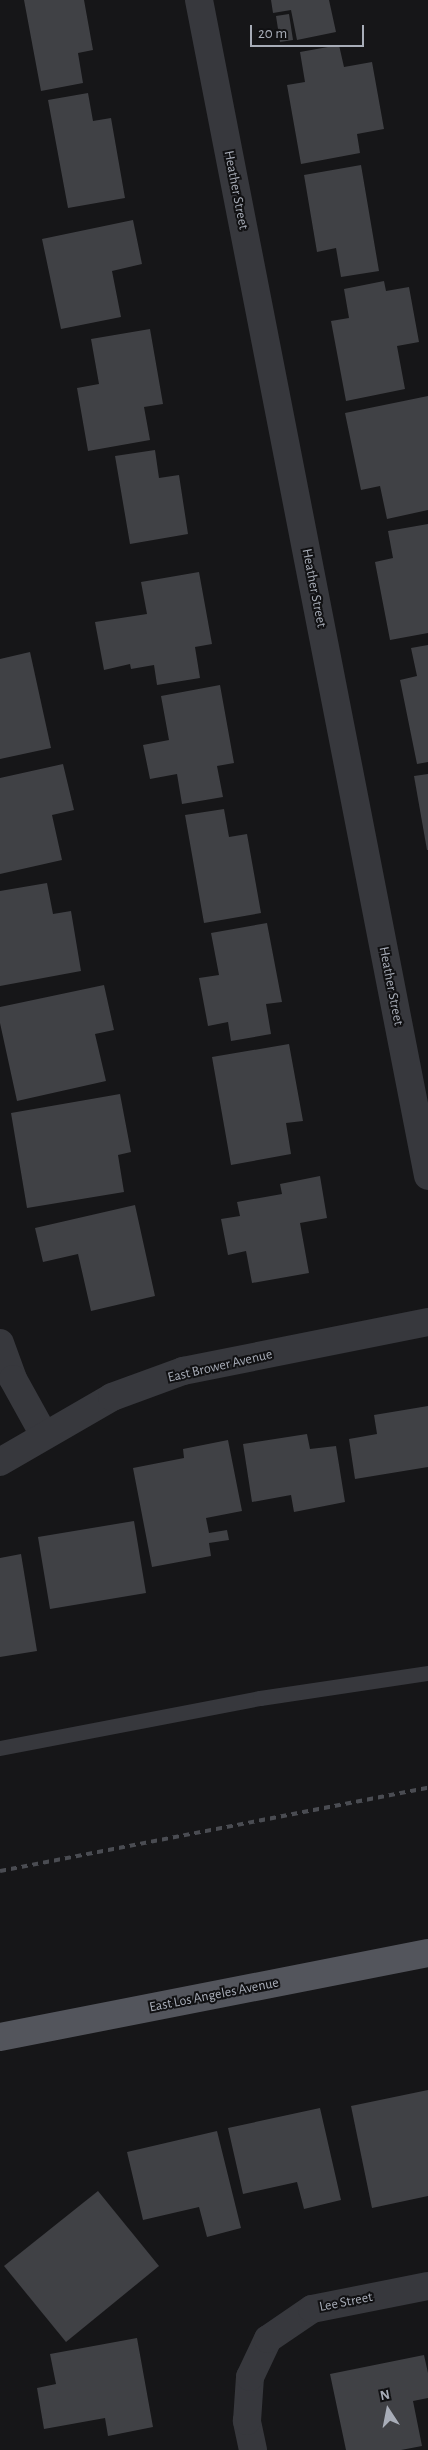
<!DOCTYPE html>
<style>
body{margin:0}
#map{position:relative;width:428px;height:2450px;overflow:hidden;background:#161618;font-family:"Alegreya Sans",sans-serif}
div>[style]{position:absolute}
.building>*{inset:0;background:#404145}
.service>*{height:15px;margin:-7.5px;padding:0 7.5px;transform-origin:7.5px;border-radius:7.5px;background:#37383d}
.minor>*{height:28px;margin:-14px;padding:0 14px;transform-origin:14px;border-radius:14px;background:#37383d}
.primary>*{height:28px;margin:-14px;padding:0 14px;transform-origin:14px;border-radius:14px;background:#53555c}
.rail>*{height:4px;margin-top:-2px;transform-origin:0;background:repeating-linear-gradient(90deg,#4a4c52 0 6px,transparent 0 11px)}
span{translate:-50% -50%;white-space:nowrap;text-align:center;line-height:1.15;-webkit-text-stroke:4px #111113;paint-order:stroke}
.street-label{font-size:14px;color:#a8adb8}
.north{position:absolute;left:363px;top:2385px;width:50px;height:50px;-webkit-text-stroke:4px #111113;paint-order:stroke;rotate:349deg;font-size:14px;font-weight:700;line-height:20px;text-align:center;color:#a8adb8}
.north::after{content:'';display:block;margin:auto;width:18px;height:22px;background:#a8adb8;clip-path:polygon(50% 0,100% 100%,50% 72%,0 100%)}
.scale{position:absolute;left:250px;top:25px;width:114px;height:22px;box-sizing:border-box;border:2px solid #a8adb8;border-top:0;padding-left:6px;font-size:15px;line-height:18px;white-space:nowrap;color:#a8adb8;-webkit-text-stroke:4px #111113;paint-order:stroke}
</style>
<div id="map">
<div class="building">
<div style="clip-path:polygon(24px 0,84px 0,93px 50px,78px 53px,83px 83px,41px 91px)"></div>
<div style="clip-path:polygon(271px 0,329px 0,336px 32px,297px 40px,291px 10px,273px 13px)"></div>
<div style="clip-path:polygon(289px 14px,293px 40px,280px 42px,276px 16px)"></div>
<div style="clip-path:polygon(339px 45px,344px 67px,372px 62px,384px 129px,357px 134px,360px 153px,301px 164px,287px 85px,305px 82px,300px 52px)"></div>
<div style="clip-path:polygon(88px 93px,93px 121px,111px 118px,125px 198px,68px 208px,48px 100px)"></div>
<div style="clip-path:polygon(361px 165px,379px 271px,341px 277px,336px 248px,317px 252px,304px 175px)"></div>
<div style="clip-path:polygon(133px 220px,142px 264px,112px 271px,121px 317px,61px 329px,42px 239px)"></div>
<div style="clip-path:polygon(384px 281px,386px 291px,409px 287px,419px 342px,397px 346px,405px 389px,346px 401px,331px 321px,349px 318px,344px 289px)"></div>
<div style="clip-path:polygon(150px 329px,163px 404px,144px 407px,150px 440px,88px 451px,77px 388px,99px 384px,91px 339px)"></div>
<div style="clip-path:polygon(428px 396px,428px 510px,387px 519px,380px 486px,361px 490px,345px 413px)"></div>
<div style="clip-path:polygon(155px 450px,159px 478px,179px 475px,188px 534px,130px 544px,115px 456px)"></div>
<div style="clip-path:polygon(428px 524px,428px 633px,390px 640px,375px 562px,393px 558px,388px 531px)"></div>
<div style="clip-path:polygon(199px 572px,212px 644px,195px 647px,200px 678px,157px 685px,154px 665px,131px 669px,130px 664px,104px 670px,95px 622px,147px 614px,141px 582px)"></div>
<div style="clip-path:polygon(428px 645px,428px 762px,417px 764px,400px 680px,417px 676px,411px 648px)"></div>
<div style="clip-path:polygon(30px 652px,51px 748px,0 759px,0 659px)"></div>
<div style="clip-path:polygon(220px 685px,234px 763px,217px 766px,223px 797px,182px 804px,177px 774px,150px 779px,143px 745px,169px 740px,161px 696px)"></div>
<div style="clip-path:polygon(63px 764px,74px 810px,52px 815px,62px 860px,0 874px,0 778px)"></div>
<div style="clip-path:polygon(428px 774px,428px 850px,427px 850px,414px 776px)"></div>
<div style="clip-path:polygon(224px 809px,229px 837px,247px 834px,261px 913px,204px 923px,185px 815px)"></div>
<div style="clip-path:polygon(47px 883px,53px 914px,71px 911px,81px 971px,0 986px,0 891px)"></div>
<div style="clip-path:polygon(267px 923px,282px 1002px,266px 1004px,271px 1034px,231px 1041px,228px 1022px,208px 1026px,199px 978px,219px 975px,211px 933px)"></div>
<div style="clip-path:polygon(104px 985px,114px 1030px,95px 1034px,106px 1081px,17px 1101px,0 1023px,0 1007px)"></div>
<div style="clip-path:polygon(289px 1044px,303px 1121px,286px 1123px,291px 1154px,231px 1165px,212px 1057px)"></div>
<div style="clip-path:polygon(120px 1094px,131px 1152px,118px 1155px,124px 1192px,27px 1208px,11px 1113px)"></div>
<div style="clip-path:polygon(320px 1176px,327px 1218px,300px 1223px,309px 1273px,252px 1283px,246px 1251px,228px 1255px,221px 1219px,240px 1216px,237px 1202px,282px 1194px,280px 1184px)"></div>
<div style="clip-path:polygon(135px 1205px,155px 1296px,91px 1311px,78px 1254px,43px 1262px,35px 1228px)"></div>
<div style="clip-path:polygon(428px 1406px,428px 1467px,355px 1479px,349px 1439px,377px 1434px,374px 1415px)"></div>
<div style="clip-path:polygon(307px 1434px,310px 1449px,336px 1446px,345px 1502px,294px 1512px,291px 1495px,252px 1502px,243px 1444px)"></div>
<div style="clip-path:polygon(228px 1440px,242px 1511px,206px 1518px,209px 1533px,227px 1530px,229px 1540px,209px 1543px,211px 1556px,152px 1567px,133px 1468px,184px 1458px,183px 1449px)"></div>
<div style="clip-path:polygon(134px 1521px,146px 1593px,50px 1609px,38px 1537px)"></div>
<div style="clip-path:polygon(21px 1554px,37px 1651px,0 1657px,0 1558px)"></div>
<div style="clip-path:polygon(428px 2090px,428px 2196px,372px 2208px,351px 2106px)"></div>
<div style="clip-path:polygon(320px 2108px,341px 2200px,304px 2209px,297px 2182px,243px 2194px,228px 2128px)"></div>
<div style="clip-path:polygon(217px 2131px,241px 2228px,207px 2237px,199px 2207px,143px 2220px,127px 2152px)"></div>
<div style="clip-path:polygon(98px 2191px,159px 2266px,66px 2342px,4px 2266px)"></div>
<div style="clip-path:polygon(137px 2338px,153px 2427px,108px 2436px,105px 2418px,44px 2429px,37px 2388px,56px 2384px,50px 2354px)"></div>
<div style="clip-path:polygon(424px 2355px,428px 2373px,428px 2398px,413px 2401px,422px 2446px,401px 2450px,346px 2450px,330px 2374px)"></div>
</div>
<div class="service">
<div style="left:0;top:1748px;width:265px;rotate:-10.9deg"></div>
<div style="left:260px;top:1698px;width:170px;rotate:-8.5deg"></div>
</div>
<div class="minor">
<div style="left:199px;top:0;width:1198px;rotate:78.98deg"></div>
<div style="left:0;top:1343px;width:38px;rotate:70deg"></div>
<div style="left:13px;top:1379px;width:64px;rotate:61deg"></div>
<div style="left:0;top:1462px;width:129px;rotate:-30.1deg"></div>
<div style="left:112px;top:1397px;width:76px;rotate:-20.1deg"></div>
<div style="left:183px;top:1371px;width:250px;rotate:-11.3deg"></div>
<div style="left:253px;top:2450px;width:30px;rotate:-102deg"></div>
<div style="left:247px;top:2421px;width:44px;rotate:-86.1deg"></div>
<div style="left:250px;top:2377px;width:42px;rotate:-64.7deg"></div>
<div style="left:268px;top:2339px;width:53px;rotate:-34.3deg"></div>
<div style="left:312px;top:2309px;width:118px;rotate:-11.2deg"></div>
</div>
<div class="primary">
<div style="left:0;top:2037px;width:436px;rotate:-11.1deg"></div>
</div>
<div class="rail">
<div style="left:0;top:1871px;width:436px;rotate:-11deg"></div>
</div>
<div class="street-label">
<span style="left:236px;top:190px;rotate:79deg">Heather Street</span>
<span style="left:314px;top:588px;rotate:79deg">Heather Street</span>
<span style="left:391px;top:986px;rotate:79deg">Heather Street</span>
<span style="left:220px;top:1366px;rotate:-13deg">East Brower Avenue</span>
<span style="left:214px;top:1995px;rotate:-11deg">East Los Angeles Avenue</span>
<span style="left:346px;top:2302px;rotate:-11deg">Lee Street</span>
</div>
<div class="north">N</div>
<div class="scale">20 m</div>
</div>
